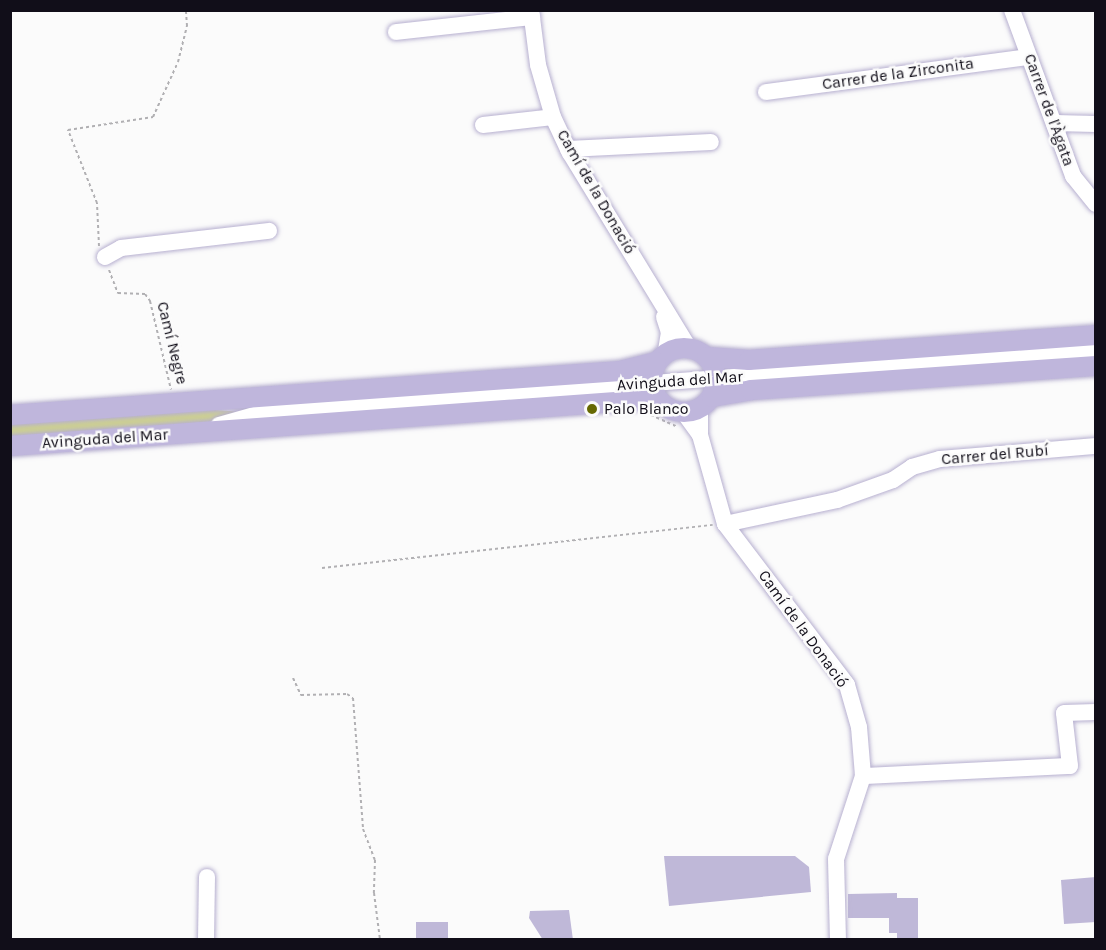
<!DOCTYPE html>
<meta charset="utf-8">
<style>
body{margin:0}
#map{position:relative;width:1106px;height:950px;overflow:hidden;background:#fbfbfb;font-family:Karla,sans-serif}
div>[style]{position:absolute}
.green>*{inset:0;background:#cdd092}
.building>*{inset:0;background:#bfb8d8}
.path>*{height:2px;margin-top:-1px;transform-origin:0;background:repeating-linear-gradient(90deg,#b1b0b3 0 3px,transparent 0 6px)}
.roads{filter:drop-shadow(0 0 2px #b7b0d0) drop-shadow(0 0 2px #b7b0d0)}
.minor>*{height:16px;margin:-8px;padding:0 8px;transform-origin:8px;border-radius:8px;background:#fff}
.major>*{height:20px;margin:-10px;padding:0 10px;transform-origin:10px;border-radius:10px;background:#bfb6dc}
.major>.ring{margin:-10px;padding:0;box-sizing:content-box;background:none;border:20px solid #bfb6dc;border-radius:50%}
.dots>*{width:16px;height:16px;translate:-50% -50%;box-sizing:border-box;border:3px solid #fbfbfb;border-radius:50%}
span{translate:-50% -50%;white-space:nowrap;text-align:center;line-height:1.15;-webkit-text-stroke:5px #fbfbfb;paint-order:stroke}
.street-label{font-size:16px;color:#110e19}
.poi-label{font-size:16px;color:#110e19}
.left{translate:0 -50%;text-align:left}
.frame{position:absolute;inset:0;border:12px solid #110e19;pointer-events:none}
</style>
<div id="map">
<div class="green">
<div style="clip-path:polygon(201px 409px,244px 412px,208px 422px,11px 439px,11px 421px)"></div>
</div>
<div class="building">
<div style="clip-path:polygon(664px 856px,795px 856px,809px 867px,811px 892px,669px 906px)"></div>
<div style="clip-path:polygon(1096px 877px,1096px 922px,1064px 924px,1061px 880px)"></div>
<div style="clip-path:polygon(897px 893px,897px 898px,918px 898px,918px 940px,897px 940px,897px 933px,889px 933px,889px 918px,848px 918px,848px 894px)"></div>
<div style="clip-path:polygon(569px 910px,573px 940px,543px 940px,529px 918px,530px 911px)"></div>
<div style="clip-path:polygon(416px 922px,448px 922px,448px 940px,416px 940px)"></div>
</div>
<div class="path">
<div style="left:99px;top:246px;width:43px;rotate:-92.7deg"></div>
<div style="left:97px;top:203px;width:79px;rotate:-111.7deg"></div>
<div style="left:68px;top:130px;width:86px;rotate:-8.7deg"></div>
<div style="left:153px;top:117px;width:60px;rotate:-65.6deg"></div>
<div style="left:178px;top:62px;width:37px;rotate:-76deg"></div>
<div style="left:187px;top:26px;width:16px;rotate:-94deg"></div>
<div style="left:109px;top:270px;width:25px;rotate:69deg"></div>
<div style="left:118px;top:293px;width:27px;rotate:2deg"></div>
<div style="left:145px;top:294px;width:9px;rotate:54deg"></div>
<div style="left:150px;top:301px;width:91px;rotate:76.7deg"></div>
<div style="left:651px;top:415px;width:27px;rotate:24deg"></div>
<div style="left:322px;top:568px;width:393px;rotate:-6.3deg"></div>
<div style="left:293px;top:678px;width:19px;rotate:65deg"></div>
<div style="left:301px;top:695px;width:46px;rotate:-1.2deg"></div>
<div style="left:347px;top:694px;width:7px;rotate:34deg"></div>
<div style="left:353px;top:698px;width:131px;rotate:85.6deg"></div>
<div style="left:363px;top:829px;width:33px;rotate:69deg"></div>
<div style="left:375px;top:860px;width:33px;rotate:92deg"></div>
<div style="left:374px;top:893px;width:47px;rotate:82.7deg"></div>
</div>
<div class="roads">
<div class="minor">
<div style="left:531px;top:10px;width:55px;rotate:82.7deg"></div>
<div style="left:538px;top:65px;width:54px;rotate:73.9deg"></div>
<div style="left:553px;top:117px;width:40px;rotate:65deg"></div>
<div style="left:570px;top:153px;width:228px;rotate:58.6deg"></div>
<div style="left:1012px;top:10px;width:177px;rotate:69.8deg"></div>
<div style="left:1073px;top:176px;width:36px;rotate:51deg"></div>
<div style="left:396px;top:32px;width:137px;rotate:-6.3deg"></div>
<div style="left:766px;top:92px;width:265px;rotate:-7.6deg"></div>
<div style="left:1054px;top:123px;width:42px;rotate:1.4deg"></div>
<div style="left:483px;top:125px;width:70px;rotate:-6.5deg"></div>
<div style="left:568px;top:149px;width:143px;rotate:-2.8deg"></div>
<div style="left:105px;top:257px;width:18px;rotate:-29deg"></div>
<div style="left:121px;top:248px;width:149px;rotate:-6.6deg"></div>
<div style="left:664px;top:317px;width:16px;rotate:72deg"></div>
<div style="left:669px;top:332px;width:20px;rotate:99deg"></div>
<div style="left:700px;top:409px;width:26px;rotate:90deg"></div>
<div style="left:700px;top:435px;width:92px;rotate:74.3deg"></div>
<div style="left:725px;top:524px;width:202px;rotate:52.8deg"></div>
<div style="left:847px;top:685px;width:44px;rotate:74.1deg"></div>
<div style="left:859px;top:727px;width:49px;rotate:85.3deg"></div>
<div style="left:863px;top:776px;width:87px;rotate:108deg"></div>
<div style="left:836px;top:859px;width:81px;rotate:88.6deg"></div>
<div style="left:684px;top:413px;width:27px;rotate:54deg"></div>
<div style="left:219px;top:425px;width:48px;rotate:-15.8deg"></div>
<div style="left:265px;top:412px;width:833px;rotate:-4.27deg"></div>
<div style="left:725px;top:524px;width:115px;rotate:-12.1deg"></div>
<div style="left:837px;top:500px;width:59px;rotate:-19.7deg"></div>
<div style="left:893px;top:480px;width:23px;rotate:-34deg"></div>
<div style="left:912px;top:467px;width:29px;rotate:-16deg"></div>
<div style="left:940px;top:459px;width:157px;rotate:-4.8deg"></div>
<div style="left:863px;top:776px;width:207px;rotate:-2.8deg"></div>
<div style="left:1070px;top:766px;width:53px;rotate:-96.5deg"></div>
<div style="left:1064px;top:713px;width:32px;rotate:-2deg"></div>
<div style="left:206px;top:940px;width:63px;rotate:-89.1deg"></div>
</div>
<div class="major">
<div class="ring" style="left:652px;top:348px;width:44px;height:44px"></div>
<div style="left:707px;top:357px;width:42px;rotate:4.1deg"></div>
<div style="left:749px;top:360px;width:348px;rotate:-4.1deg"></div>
<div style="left:712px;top:397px;width:40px;rotate:-10deg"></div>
<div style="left:751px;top:390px;width:346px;rotate:-4deg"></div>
<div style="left:10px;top:415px;width:612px;rotate:-4.13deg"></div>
<div style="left:620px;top:371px;width:37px;rotate:-14deg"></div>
<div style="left:10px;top:446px;width:648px;rotate:-4.16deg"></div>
</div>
</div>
<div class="dots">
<div style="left:592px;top:409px;background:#666803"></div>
</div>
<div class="street-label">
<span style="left:898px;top:74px;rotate:-8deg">Carrer de la Zirconita</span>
<span style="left:1049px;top:110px;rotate:70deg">Carrer de l'Àgata</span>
<span style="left:596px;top:192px;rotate:60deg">Camí de la Donació</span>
<span style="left:172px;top:343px;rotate:76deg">Camí Negre</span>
<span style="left:680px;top:381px;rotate:-4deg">Avinguda del Mar</span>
<span style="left:105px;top:439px;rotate:-4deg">Avinguda del Mar</span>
<span style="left:995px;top:455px;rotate:-5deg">Carrer del Rubí</span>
<span style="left:803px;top:629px;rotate:54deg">Camí de la Donació</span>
</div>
<div class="poi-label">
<span class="left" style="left:604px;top:409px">Palo Blanco</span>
</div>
<div class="frame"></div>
</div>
